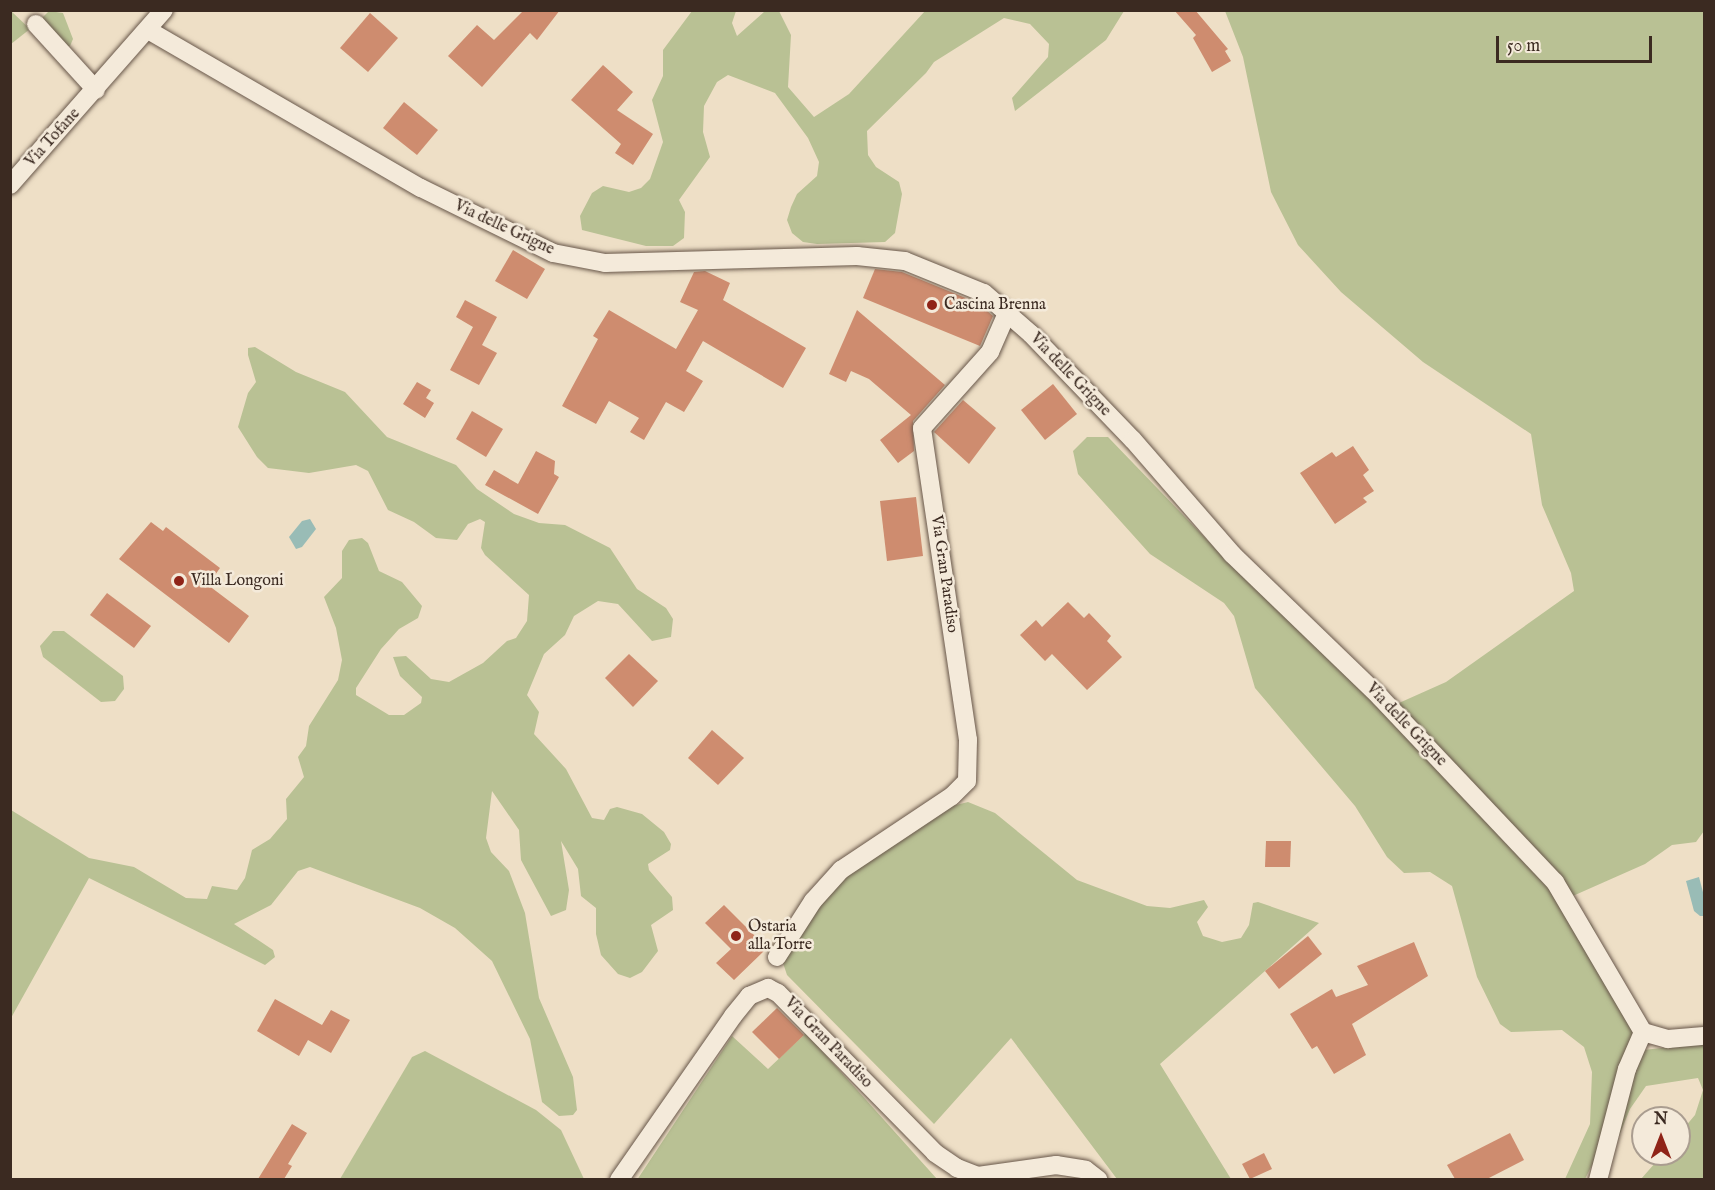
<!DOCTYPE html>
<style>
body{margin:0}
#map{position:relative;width:1715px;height:1190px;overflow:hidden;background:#eedfc6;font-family:"IM FELL English",serif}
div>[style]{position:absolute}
.green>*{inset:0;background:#b9c194}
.water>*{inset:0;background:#99bcb6}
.building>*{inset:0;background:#ce8c6f}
.roads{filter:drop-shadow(0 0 2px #68574a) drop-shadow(0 0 2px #68574a)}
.street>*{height:18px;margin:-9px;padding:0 9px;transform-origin:9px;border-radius:9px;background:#f4eada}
.dots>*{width:16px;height:16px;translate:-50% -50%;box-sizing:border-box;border:3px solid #f4eada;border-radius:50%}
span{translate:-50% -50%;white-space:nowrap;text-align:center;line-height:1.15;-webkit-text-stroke:5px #f4eada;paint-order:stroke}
.street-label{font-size:16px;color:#3b2a21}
.poi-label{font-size:16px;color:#3b2a21}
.left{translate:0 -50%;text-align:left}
.frame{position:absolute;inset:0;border:12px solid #3b2a21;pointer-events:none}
.north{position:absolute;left:1631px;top:1106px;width:60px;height:60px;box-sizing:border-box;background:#f4eada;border:2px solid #aa9d90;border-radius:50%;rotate:0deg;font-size:16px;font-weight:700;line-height:24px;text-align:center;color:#3b2a21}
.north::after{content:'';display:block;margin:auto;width:21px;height:27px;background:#8f2418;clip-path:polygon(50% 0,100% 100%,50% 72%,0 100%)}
.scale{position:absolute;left:1496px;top:36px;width:156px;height:27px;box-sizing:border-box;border:3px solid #3b2a21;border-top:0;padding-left:8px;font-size:18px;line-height:21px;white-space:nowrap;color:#3b2a21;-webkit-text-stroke:4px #f4eada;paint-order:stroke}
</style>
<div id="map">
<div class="green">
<div style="clip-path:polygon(11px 11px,30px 29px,11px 44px)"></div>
<div style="clip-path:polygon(49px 11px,63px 13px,73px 39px,70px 46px,66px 46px,40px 20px)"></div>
<div style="clip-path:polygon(692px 11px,736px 11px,732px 23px,737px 36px,765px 11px,779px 11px,791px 35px,788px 87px,814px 117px,849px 94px,925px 11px,1124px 11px,1106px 40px,1015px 111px,1012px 98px,1048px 57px,1049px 44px,1030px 24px,1004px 18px,934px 62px,926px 73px,867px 131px,868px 155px,876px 167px,899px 182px,902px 194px,895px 233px,885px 242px,817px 244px,803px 242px,792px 233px,787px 220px,791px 207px,797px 194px,817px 176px,819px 162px,808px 138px,775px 93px,728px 75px,717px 82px,704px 106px,703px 132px,710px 157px,679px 200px,685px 212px,684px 238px,673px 246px,646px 246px,582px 230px,580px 216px,592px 193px,603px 186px,629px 192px,641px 188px,650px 179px,663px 142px,652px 100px,663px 76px,663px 50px)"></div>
<div style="clip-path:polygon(1225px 11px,1704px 11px,1704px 831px,1696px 842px,1672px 845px,1645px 864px,1566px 899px,1592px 925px,1644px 1050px,1704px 1043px,1704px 1179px,1641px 1179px,1663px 1154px,1679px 1154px,1679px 1134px,1695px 1115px,1703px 1090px,1698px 1078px,1646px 1086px,1630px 1109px,1619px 1136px,1591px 1167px,1585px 1179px,1565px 1179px,1590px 1124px,1592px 1072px,1584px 1047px,1562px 1030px,1511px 1032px,1500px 1024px,1477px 977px,1452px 886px,1430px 872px,1404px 873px,1387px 857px,1355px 806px,1255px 688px,1234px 616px,1224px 603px,1150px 554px,1078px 474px,1073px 451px,1087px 437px,1108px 437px,1238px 572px,1390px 707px,1446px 682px,1574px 591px,1571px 573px,1542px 505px,1531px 434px,1423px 362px,1341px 292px,1298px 245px,1271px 192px,1243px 57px)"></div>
<div style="clip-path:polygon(255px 347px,296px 372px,345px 392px,387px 437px,456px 465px,477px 489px,514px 514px,539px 523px,565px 525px,610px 548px,637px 589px,666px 608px,673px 619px,671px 637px,652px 641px,618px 604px,598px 601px,574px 616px,565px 635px,544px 654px,527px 695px,539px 712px,534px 734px,566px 769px,592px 818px,604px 820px,610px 809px,617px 807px,642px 814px,664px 832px,671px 844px,670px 850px,648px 864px,649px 870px,672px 897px,673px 910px,651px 925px,658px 951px,642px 972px,630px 978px,618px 974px,601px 955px,596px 934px,596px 908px,581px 896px,578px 869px,561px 841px,569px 890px,566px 910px,551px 916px,521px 860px,519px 830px,492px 791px,486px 838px,491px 852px,509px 871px,525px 913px,539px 998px,573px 1077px,577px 1110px,573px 1115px,559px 1116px,542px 1102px,530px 1039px,492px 961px,455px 928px,420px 908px,310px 867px,298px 871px,271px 905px,234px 924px,273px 950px,275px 957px,265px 965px,89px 878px,11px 1018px,11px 810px,89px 858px,134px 867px,186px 898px,207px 899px,212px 886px,237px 890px,245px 878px,252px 850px,270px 839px,287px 819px,286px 799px,304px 777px,298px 757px,306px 746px,309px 726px,338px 680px,342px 660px,336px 628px,324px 597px,342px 578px,342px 551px,349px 540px,362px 538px,368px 543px,379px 571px,402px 582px,422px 606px,418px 618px,399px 629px,381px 649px,356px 688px,356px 695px,389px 715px,404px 715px,421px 703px,422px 697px,400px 676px,393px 657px,406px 656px,431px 679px,449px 682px,483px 663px,507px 641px,516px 638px,527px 621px,529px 595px,485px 555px,481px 548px,485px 522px,480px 519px,468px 524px,457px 540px,436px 538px,414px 522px,388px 510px,368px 471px,356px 465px,309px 473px,268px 468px,257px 457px,238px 427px,248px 393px,256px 382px,248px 355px,248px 348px)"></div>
<div style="clip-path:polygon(53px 631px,64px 631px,123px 676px,124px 689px,115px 701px,101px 702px,43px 657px,40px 646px)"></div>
<div style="clip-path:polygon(968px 802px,995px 813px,1077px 880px,1147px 906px,1170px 908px,1204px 900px,1208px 907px,1197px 922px,1203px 936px,1222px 942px,1241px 938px,1249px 925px,1253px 903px,1258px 902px,1319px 923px,1160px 1064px,1231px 1179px,1117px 1179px,1011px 1038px,934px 1124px,787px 975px,782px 960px,844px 872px,948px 807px)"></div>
<div style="clip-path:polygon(806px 1033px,937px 1179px,637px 1180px,732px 1036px,768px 1069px)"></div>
<div style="clip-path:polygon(425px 1051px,536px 1110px,561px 1130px,584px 1179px,340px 1179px,412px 1057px)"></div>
</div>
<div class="water">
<div style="clip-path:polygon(310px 519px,316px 529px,302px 547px,296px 549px,289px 537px,302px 521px)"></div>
<div style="clip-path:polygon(1699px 877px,1704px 896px,1704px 916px,1700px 916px,1694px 911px,1686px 881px)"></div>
</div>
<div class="building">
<div style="clip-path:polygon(524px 10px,560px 10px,537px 40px,530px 33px,482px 87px,448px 56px,477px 25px,494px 40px)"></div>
<div style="clip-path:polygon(1174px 10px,1195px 10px,1228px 49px,1225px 51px,1231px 61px,1212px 72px,1193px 38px,1196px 35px)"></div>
<div style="clip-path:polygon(370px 13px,398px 38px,368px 72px,340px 48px)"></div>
<div style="clip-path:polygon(603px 65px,633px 92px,617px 110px,653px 134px,633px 165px,615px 153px,621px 144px,571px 100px)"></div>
<div style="clip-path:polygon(404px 102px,438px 130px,417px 155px,383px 128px)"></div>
<div style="clip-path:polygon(513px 250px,545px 269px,527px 299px,495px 281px)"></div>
<div style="clip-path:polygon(875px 269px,902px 272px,978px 303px,993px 316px,980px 346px,863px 298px)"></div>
<div style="clip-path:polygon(705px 271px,730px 283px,723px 300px,806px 348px,783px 388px,703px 341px,686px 371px,703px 381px,684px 412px,666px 402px,644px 440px,630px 432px,639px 418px,609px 401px,596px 424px,562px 406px,598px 339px,593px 336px,609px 310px,676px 349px,698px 310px,680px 302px,694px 272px)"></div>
<div style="clip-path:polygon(465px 300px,497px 317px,482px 345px,497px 353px,479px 385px,450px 370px,473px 327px,456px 317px)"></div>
<div style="clip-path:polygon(857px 310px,945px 385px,913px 421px,914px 451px,898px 463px,880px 440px,911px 415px,869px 379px,851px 371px,846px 382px,829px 374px)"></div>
<div style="clip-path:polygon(417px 382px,431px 390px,426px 398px,434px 403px,425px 418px,403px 404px)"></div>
<div style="clip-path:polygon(1053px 384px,1077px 414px,1045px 440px,1021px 410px)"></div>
<div style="clip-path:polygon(963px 400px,996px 428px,969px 464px,934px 432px)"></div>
<div style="clip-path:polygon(472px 411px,503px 429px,486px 457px,456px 439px)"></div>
<div style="clip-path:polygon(1353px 446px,1369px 470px,1363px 475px,1374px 491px,1363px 498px,1367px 502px,1335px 524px,1300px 473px,1332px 452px,1336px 457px)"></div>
<div style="clip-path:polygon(536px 451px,555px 461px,554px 474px,559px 477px,538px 514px,485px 485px,494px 470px,518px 484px)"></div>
<div style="clip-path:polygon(916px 497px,923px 556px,887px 561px,880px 501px)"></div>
<div style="clip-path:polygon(151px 522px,163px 531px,166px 527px,220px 568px,208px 585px,249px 616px,229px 643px,119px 559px)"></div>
<div style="clip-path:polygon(107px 593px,151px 626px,134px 648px,90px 615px)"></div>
<div style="clip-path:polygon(1068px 602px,1084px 618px,1089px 613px,1111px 636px,1107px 641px,1122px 657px,1087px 690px,1052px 654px,1045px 661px,1020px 635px,1036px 620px,1042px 627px)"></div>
<div style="clip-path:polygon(629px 654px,658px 681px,633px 707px,605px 678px)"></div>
<div style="clip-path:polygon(712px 730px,744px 758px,718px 785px,688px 758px)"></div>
<div style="clip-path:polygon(1266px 841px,1291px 841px,1290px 867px,1265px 867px)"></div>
<div style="clip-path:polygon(724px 905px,767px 948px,734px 980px,716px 963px,731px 949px,705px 923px)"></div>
<div style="clip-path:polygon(1308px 936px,1322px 954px,1279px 989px,1265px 971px)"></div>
<div style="clip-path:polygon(1414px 942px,1428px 976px,1352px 1024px,1366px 1055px,1334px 1074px,1317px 1046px,1312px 1049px,1290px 1014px,1332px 989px,1336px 997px,1368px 985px,1357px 966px)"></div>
<div style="clip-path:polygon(275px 999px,322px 1025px,331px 1010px,350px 1020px,331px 1053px,308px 1040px,299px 1056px,257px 1031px)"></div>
<div style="clip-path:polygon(777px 1008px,804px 1035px,779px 1059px,752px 1032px)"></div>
<div style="clip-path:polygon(292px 1124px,307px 1133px,288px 1164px,292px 1166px,284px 1179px,258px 1179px)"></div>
<div style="clip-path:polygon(1510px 1133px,1524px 1160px,1487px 1179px,1455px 1179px,1447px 1165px)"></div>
<div style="clip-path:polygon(1264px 1153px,1272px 1169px,1250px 1179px,1242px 1164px)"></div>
</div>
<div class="roads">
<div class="street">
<div style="left:36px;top:24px;width:89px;rotate:47.7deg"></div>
<div style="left:148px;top:30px;width:315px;rotate:30.1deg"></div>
<div style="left:421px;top:188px;width:147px;rotate:26.2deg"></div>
<div style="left:553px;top:253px;width:53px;rotate:10.9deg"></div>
<div style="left:605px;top:263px;width:252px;rotate:-1.6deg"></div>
<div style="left:857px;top:256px;width:48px;rotate:5.9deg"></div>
<div style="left:905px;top:261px;width:85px;rotate:22.1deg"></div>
<div style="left:984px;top:293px;width:62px;rotate:41.1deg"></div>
<div style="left:1031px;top:334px;width:147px;rotate:46.1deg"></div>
<div style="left:1133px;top:440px;width:151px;rotate:49deg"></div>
<div style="left:1232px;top:554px;width:206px;rotate:44deg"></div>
<div style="left:1380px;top:697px;width:255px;rotate:46.6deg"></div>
<div style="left:1555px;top:882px;width:174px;rotate:59.6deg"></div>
<div style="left:10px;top:185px;width:233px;rotate:-48.7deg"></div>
<div style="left:777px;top:957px;width:67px;rotate:-57.3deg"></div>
<div style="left:813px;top:901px;width:42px;rotate:-47.9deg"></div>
<div style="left:841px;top:870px;width:133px;rotate:-33.7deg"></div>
<div style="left:952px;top:796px;width:21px;rotate:-45deg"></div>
<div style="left:967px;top:781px;width:41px;rotate:-88.6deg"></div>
<div style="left:968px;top:740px;width:315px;rotate:-98.4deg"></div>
<div style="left:922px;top:428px;width:102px;rotate:-48.2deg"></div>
<div style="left:990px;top:352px;width:43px;rotate:-66.4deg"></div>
<div style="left:1643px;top:1032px;width:26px;rotate:16deg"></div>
<div style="left:1668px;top:1039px;width:36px;rotate:-5deg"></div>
<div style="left:619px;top:1180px;width:200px;rotate:-55.2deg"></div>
<div style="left:733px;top:1016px;width:26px;rotate:-51deg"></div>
<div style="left:749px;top:996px;width:21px;rotate:-23deg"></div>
<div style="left:768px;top:988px;width:11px;rotate:27deg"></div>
<div style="left:778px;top:993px;width:224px;rotate:45.5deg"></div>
<div style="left:935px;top:1153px;width:27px;rotate:34deg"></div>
<div style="left:957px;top:1168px;width:22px;rotate:21deg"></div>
<div style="left:978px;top:1176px;width:79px;rotate:-8deg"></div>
<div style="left:1056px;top:1165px;width:30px;rotate:9deg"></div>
<div style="left:1086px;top:1170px;width:16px;rotate:38deg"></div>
<div style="left:1598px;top:1180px;width:115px;rotate:-75.4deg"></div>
<div style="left:1627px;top:1069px;width:40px;rotate:-66.6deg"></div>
</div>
</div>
<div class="dots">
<div style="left:932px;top:305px;background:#8f2418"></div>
<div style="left:179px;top:581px;background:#8f2418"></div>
<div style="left:736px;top:936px;background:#8f2418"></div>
</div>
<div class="street-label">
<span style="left:53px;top:138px;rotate:-48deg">Via Tofane</span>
<span style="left:504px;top:228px;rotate:25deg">Via delle Grigne</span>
<span style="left:1070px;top:375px;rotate:46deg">Via delle Grigne</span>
<span style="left:944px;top:574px;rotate:82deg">Via Gran Paradiso</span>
<span style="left:1406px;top:725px;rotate:46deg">Via delle Grigne</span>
<span style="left:828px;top:1043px;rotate:46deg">Via Gran Paradiso</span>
</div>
<div class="poi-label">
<span class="left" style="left:944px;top:305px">Cascina Brenna</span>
<span class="left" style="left:191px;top:581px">Villa Longoni</span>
<span class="left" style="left:748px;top:936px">Ostaria<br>alla Torre</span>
</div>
<div class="frame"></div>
<div class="north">N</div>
<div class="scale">50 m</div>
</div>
